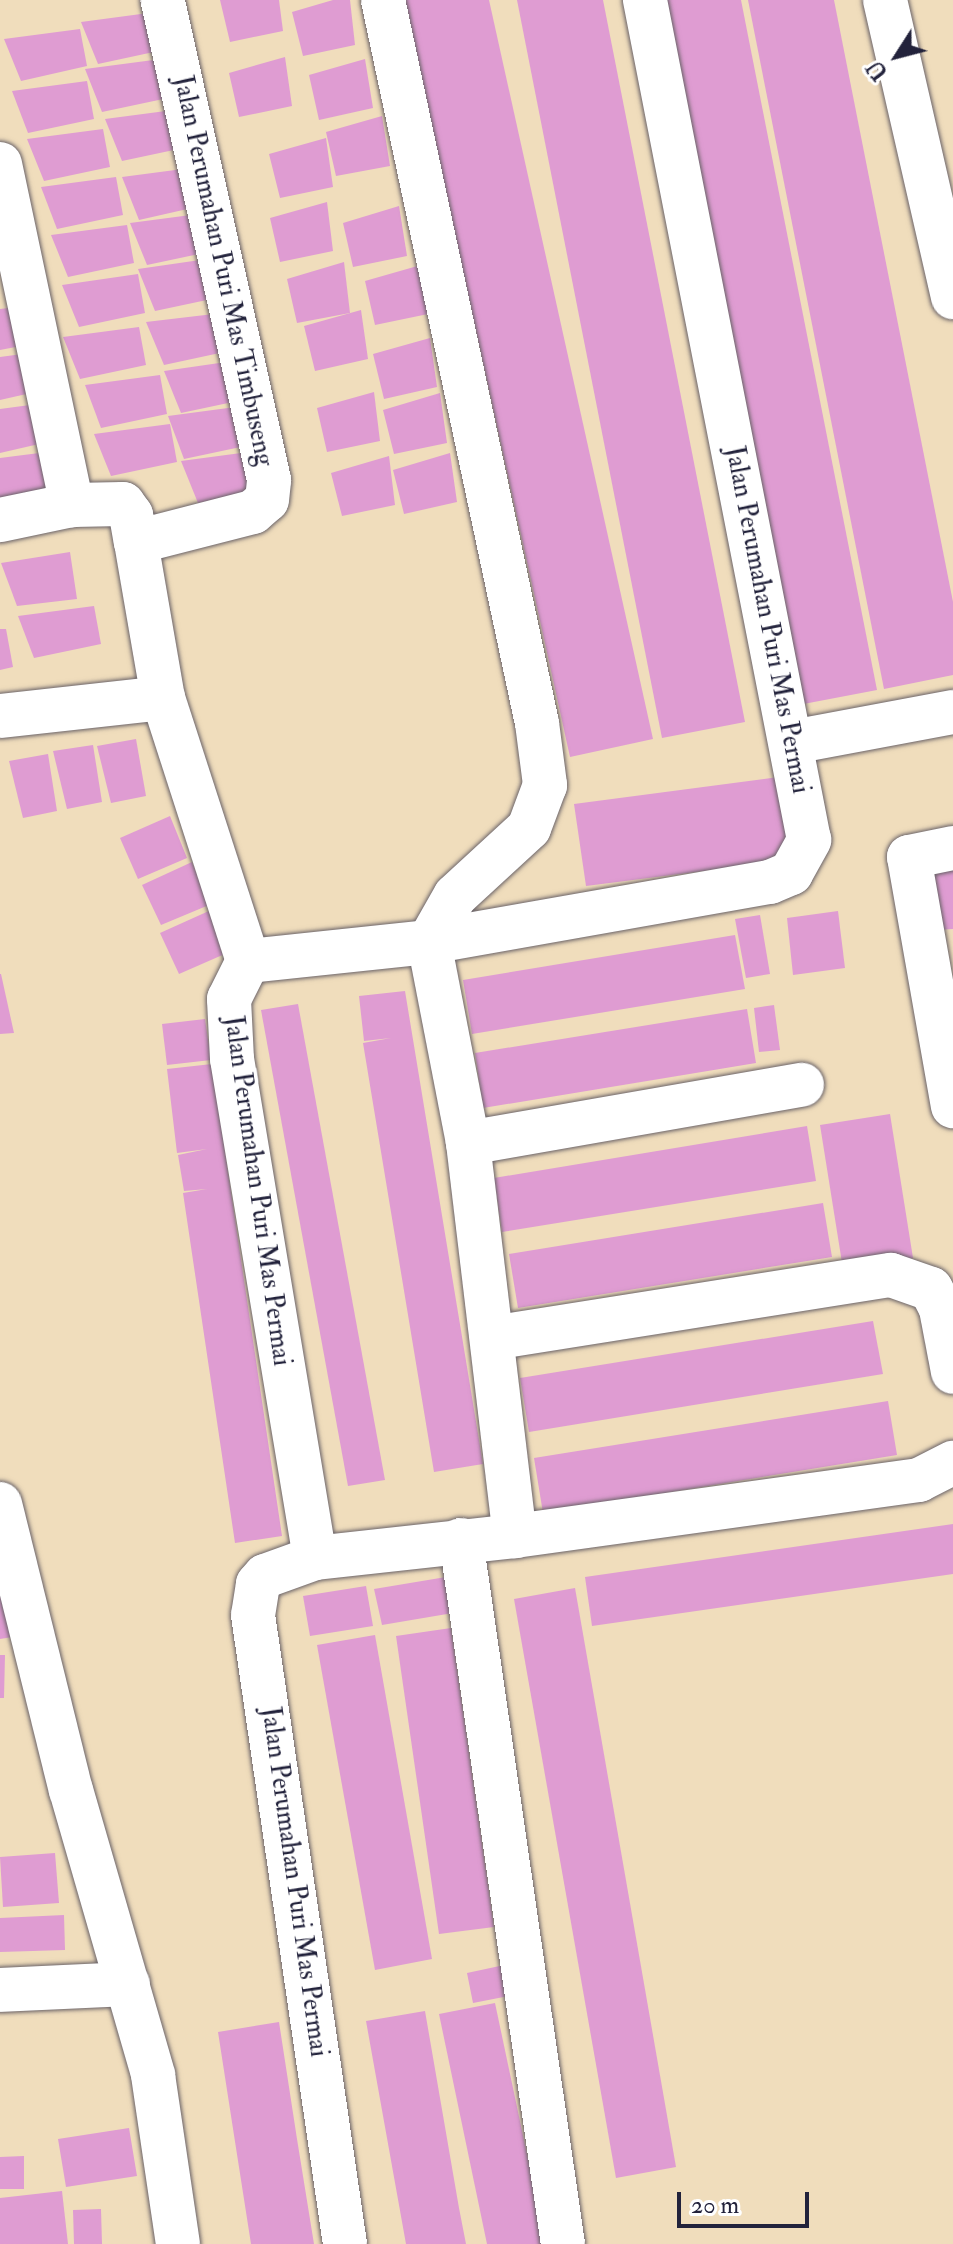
<!DOCTYPE html>
<style>
body{margin:0}
#map{position:relative;width:953px;height:2244px;overflow:hidden;background:#f0ddbc;font-family:"IM FELL Double Pica",serif}
div>[style]{position:absolute}
.building>*{inset:0;background:#df9cd2}
.roads{filter:drop-shadow(0 0 2px #6a6368) drop-shadow(0 0 2px #6a6368)}
.minor>*{height:44px;margin:-22px;padding:0 22px;transform-origin:22px;border-radius:22px;background:#fff}
span{translate:-50% -50%;white-space:nowrap;text-align:center;line-height:1.15;-webkit-text-stroke:7px #fff;paint-order:stroke}
.street-label{font-size:26px;color:#22223b}
.north{position:absolute;left:857px;top:16px;width:80px;height:80px;-webkit-text-stroke:6px #fff;paint-order:stroke;rotate:234deg;font-size:22px;font-weight:700;line-height:32px;text-align:center;color:#22223b}
.north::after{content:'';display:block;margin:auto;width:28px;height:36px;background:#22223b;clip-path:polygon(50% 0,100% 100%,50% 72%,0 100%)}
.scale{position:absolute;left:677px;top:2192px;width:132px;height:36px;box-sizing:border-box;border:4px solid #22223b;border-top:0;padding-left:10px;font-size:24px;line-height:28px;white-space:nowrap;color:#22223b;-webkit-text-stroke:6px #fff;paint-order:stroke}
</style>
<div id="map">
<div class="building">
<div style="clip-path:polygon(220px 0,279px 0,283px 31px,230px 42px)"></div>
<div style="clip-path:polygon(333px 0,350px 0,355px 45px,303px 56px,292px 12px)"></div>
<div style="clip-path:polygon(403px 0,489px 0,653px 739px,570px 757px)"></div>
<div style="clip-path:polygon(517px 0,603px 0,745px 722px,662px 738px)"></div>
<div style="clip-path:polygon(655px 0,741px 0,877px 690px,793px 706px)"></div>
<div style="clip-path:polygon(748px 0,834px 0,953px 602px,953px 675px,884px 689px)"></div>
<div style="clip-path:polygon(156px 12px,163px 50px,98px 64px,81px 22px)"></div>
<div style="clip-path:polygon(80px 29px,87px 66px,21px 81px,4px 39px)"></div>
<div style="clip-path:polygon(285px 57px,292px 106px,239px 117px,229px 73px)"></div>
<div style="clip-path:polygon(161px 59px,168px 98px,102px 112px,85px 69px)"></div>
<div style="clip-path:polygon(365px 59px,373px 108px,319px 120px,309px 75px)"></div>
<div style="clip-path:polygon(87px 81px,94px 119px,28px 133px,12px 91px)"></div>
<div style="clip-path:polygon(181px 109px,188px 147px,122px 161px,105px 119px)"></div>
<div style="clip-path:polygon(382px 116px,390px 166px,336px 176px,326px 132px)"></div>
<div style="clip-path:polygon(103px 129px,110px 167px,44px 181px,27px 139px)"></div>
<div style="clip-path:polygon(326px 138px,333px 187px,280px 198px,269px 154px)"></div>
<div style="clip-path:polygon(198px 167px,205px 205px,139px 220px,122px 177px)"></div>
<div style="clip-path:polygon(116px 177px,123px 215px,57px 229px,41px 187px)"></div>
<div style="clip-path:polygon(327px 202px,333px 251px,280px 262px,270px 218px)"></div>
<div style="clip-path:polygon(399px 206px,407px 256px,353px 267px,343px 223px)"></div>
<div style="clip-path:polygon(206px 213px,213px 251px,147px 265px,130px 223px)"></div>
<div style="clip-path:polygon(127px 225px,134px 263px,68px 277px,51px 235px)"></div>
<div style="clip-path:polygon(214px 258px,221px 297px,155px 311px,138px 269px)"></div>
<div style="clip-path:polygon(344px 262px,350px 313px,297px 323px,287px 279px)"></div>
<div style="clip-path:polygon(421px 265px,428px 314px,375px 325px,365px 281px)"></div>
<div style="clip-path:polygon(138px 274px,145px 313px,79px 327px,62px 285px)"></div>
<div style="clip-path:polygon(24px 306px,31px 344px,0 350px,0 309px)"></div>
<div style="clip-path:polygon(361px 310px,368px 359px,315px 371px,304px 326px)"></div>
<div style="clip-path:polygon(222px 313px,229px 351px,164px 365px,146px 322px)"></div>
<div style="clip-path:polygon(139px 327px,146px 365px,80px 379px,63px 337px)"></div>
<div style="clip-path:polygon(430px 338px,437px 387px,384px 399px,373px 354px)"></div>
<div style="clip-path:polygon(37px 352px,44px 390px,0 400px,0 357px)"></div>
<div style="clip-path:polygon(240px 360px,247px 399px,181px 413px,164px 371px)"></div>
<div style="clip-path:polygon(160px 375px,167px 414px,101px 428px,85px 385px)"></div>
<div style="clip-path:polygon(374px 392px,380px 441px,327px 452px,317px 408px)"></div>
<div style="clip-path:polygon(440px 393px,447px 443px,394px 454px,383px 410px)"></div>
<div style="clip-path:polygon(45px 403px,52px 441px,0 453px,0 409px)"></div>
<div style="clip-path:polygon(243px 406px,250px 445px,184px 459px,168px 416px)"></div>
<div style="clip-path:polygon(170px 424px,177px 462px,111px 476px,94px 434px)"></div>
<div style="clip-path:polygon(55px 451px,62px 489px,0 502px,0 458px)"></div>
<div style="clip-path:polygon(256px 451px,263px 489px,198px 503px,181px 461px)"></div>
<div style="clip-path:polygon(450px 453px,457px 502px,404px 514px,393px 470px)"></div>
<div style="clip-path:polygon(389px 456px,395px 505px,342px 516px,331px 473px)"></div>
<div style="clip-path:polygon(70px 552px,77px 599px,17px 606px,1px 563px)"></div>
<div style="clip-path:polygon(94px 606px,101px 644px,34px 658px,18px 616px)"></div>
<div style="clip-path:polygon(0 629px,6px 629px,13px 667px,0 670px)"></div>
<div style="clip-path:polygon(136px 739px,146px 796px,111px 803px,97px 746px)"></div>
<div style="clip-path:polygon(93px 745px,102px 802px,67px 809px,53px 751px)"></div>
<div style="clip-path:polygon(48px 754px,57px 811px,23px 818px,9px 761px)"></div>
<div style="clip-path:polygon(786px 776px,798px 859px,586px 886px,574px 804px)"></div>
<div style="clip-path:polygon(170px 816px,187px 858px,138px 879px,120px 838px)"></div>
<div style="clip-path:polygon(192px 862px,209px 905px,161px 925px,142px 885px)"></div>
<div style="clip-path:polygon(953px 866px,953px 929px,937px 930px,918px 872px)"></div>
<div style="clip-path:polygon(211px 910px,227px 953px,179px 974px,160px 933px)"></div>
<div style="clip-path:polygon(838px 911px,845px 968px,793px 975px,787px 918px)"></div>
<div style="clip-path:polygon(760px 915px,770px 974px,746px 978px,735px 919px)"></div>
<div style="clip-path:polygon(735px 935px,745px 989px,472px 1034px,463px 980px)"></div>
<div style="clip-path:polygon(0 974px,1px 974px,14px 1033px,0 1034px)"></div>
<div style="clip-path:polygon(405px 991px,483px 1464px,434px 1472px,363px 1043px,391px 1038px,364px 1041px,359px 996px)"></div>
<div style="clip-path:polygon(298px 1004px,385px 1480px,348px 1486px,261px 1010px)"></div>
<div style="clip-path:polygon(774px 1005px,780px 1050px,759px 1052px,754px 1008px)"></div>
<div style="clip-path:polygon(747px 1009px,756px 1063px,483px 1108px,475px 1053px)"></div>
<div style="clip-path:polygon(205px 1019px,211px 1060px,167px 1065px,162px 1024px)"></div>
<div style="clip-path:polygon(212px 1064px,282px 1536px,235px 1543px,183px 1193px,207px 1189px,184px 1191px,178px 1155px,207px 1149px,177px 1153px,167px 1069px)"></div>
<div style="clip-path:polygon(890px 1114px,913px 1258px,843px 1269px,820px 1125px)"></div>
<div style="clip-path:polygon(807px 1126px,816px 1181px,502px 1232px,494px 1178px)"></div>
<div style="clip-path:polygon(823px 1203px,832px 1257px,518px 1308px,509px 1254px)"></div>
<div style="clip-path:polygon(873px 1321px,883px 1374px,529px 1432px,520px 1378px)"></div>
<div style="clip-path:polygon(888px 1401px,897px 1455px,543px 1513px,534px 1458px)"></div>
<div style="clip-path:polygon(953px 1524px,953px 1574px,592px 1626px,585px 1577px)"></div>
<div style="clip-path:polygon(0 1562px,19px 1636px,0 1639px)"></div>
<div style="clip-path:polygon(446px 1577px,453px 1613px,382px 1625px,374px 1589px)"></div>
<div style="clip-path:polygon(366px 1586px,373px 1626px,310px 1636px,303px 1596px)"></div>
<div style="clip-path:polygon(575px 1588px,676px 2167px,616px 2178px,514px 1599px)"></div>
<div style="clip-path:polygon(451px 1628px,494px 1927px,439px 1934px,396px 1636px)"></div>
<div style="clip-path:polygon(375px 1635px,432px 1959px,375px 1970px,317px 1645px)"></div>
<div style="clip-path:polygon(0 1655px,5px 1655px,4px 1698px,0 1698px)"></div>
<div style="clip-path:polygon(55px 1853px,59px 1903px,3px 1907px,0 1857px)"></div>
<div style="clip-path:polygon(64px 1915px,65px 1950px,0 1952px,0 1918px)"></div>
<div style="clip-path:polygon(509px 1964px,514px 1995px,473px 2003px,467px 1973px)"></div>
<div style="clip-path:polygon(495px 2003px,546px 2244px,487px 2244px,439px 2014px)"></div>
<div style="clip-path:polygon(425px 2011px,459px 2208px,466px 2244px,406px 2244px,366px 2021px)"></div>
<div style="clip-path:polygon(279px 2022px,297px 2139px,314px 2244px,251px 2244px,236px 2148px,218px 2032px)"></div>
<div style="clip-path:polygon(129px 2128px,137px 2176px,66px 2187px,58px 2139px)"></div>
<div style="clip-path:polygon(24px 2156px,24px 2189px,0 2189px,0 2157px)"></div>
<div style="clip-path:polygon(62px 2191px,68px 2244px,0 2244px,0 2198px)"></div>
<div style="clip-path:polygon(101px 2209px,102px 2244px,74px 2244px,73px 2210px)"></div>
</div>
<div class="roads">
<div class="minor">
<div style="left:383px;top:0;width:739px;rotate:77.98deg"></div>
<div style="left:537px;top:723px;width:63px;rotate:82.6deg"></div>
<div style="left:545px;top:785px;width:46px;rotate:110.4deg"></div>
<div style="left:529px;top:828px;width:100px;rotate:137.4deg"></div>
<div style="left:455px;top:896px;width:53px;rotate:119.5deg"></div>
<div style="left:885px;top:0;width:305px;rotate:77.1deg"></div>
<div style="left:0;top:164px;width:349px;rotate:78.1deg"></div>
<div style="left:72px;top:505px;width:74px;rotate:168.2deg"></div>
<div style="left:72px;top:505px;width:51px;rotate:-1.1deg"></div>
<div style="left:123px;top:504px;width:14px;rotate:54deg"></div>
<div style="left:131px;top:515px;width:27px;rotate:80deg"></div>
<div style="left:136px;top:542px;width:121px;rotate:-14.4deg"></div>
<div style="left:253px;top:512px;width:18px;rotate:-41deg"></div>
<div style="left:267px;top:500px;width:20px;rotate:-84deg"></div>
<div style="left:269px;top:480px;width:492px;rotate:-102.5deg"></div>
<div style="left:136px;top:542px;width:158px;rotate:80.2deg"></div>
<div style="left:163px;top:698px;width:276px;rotate:72.1deg"></div>
<div style="left:0;top:716px;width:164px;rotate:-6.3deg"></div>
<div style="left:792px;top:742px;width:164px;rotate:-10.6deg"></div>
<div style="left:953px;top:848px;width:45px;rotate:168.4deg"></div>
<div style="left:909px;top:857px;width:253px;rotate:80deg"></div>
<div style="left:429px;top:942px;width:205px;rotate:79deg"></div>
<div style="left:468px;top:1143px;width:396px;rotate:83.2deg"></div>
<div style="left:515px;top:1536px;width:201px;rotate:173.7deg"></div>
<div style="left:315px;top:1558px;width:506px;rotate:-99.44deg"></div>
<div style="left:232px;top:1059px;width:60px;rotate:-92.9deg"></div>
<div style="left:229px;top:999px;width:42px;rotate:-63.4deg"></div>
<div style="left:248px;top:961px;width:182px;rotate:-6deg"></div>
<div style="left:429px;top:942px;width:346px;rotate:-10deg"></div>
<div style="left:770px;top:882px;width:23px;rotate:-23deg"></div>
<div style="left:791px;top:873px;width:38px;rotate:-61deg"></div>
<div style="left:809px;top:840px;width:856px;rotate:-101.05deg"></div>
<div style="left:468px;top:1143px;width:339px;rotate:-9.9deg"></div>
<div style="left:492px;top:1338px;width:404px;rotate:-9deg"></div>
<div style="left:891px;top:1275px;width:42px;rotate:19.3deg"></div>
<div style="left:931px;top:1289px;width:22px;rotate:63deg"></div>
<div style="left:941px;top:1309px;width:64px;rotate:79.2deg"></div>
<div style="left:0;top:1504px;width:295px;rotate:76.1deg"></div>
<div style="left:71px;top:1790px;width:297px;rotate:73.9deg"></div>
<div style="left:153px;top:2075px;width:171px;rotate:81.6deg"></div>
<div style="left:515px;top:1536px;width:408px;rotate:-7.9deg"></div>
<div style="left:919px;top:1480px;width:38px;rotate:-27deg"></div>
<div style="left:461px;top:1540px;width:711px;rotate:81.76deg"></div>
<div style="left:315px;top:1558px;width:53px;rotate:160.2deg"></div>
<div style="left:265px;top:1576px;width:11px;rotate:131deg"></div>
<div style="left:258px;top:1584px;width:31px;rotate:99deg"></div>
<div style="left:253px;top:1615px;width:636px;rotate:81.68deg"></div>
<div style="left:0;top:1990px;width:128px;rotate:-2.7deg"></div>
</div>
</div>
<div class="street-label">
<span style="left:223px;top:271px;rotate:78deg">Jalan Perumahan Puri Mas Timbuseng</span>
<span style="left:767px;top:620px;rotate:79deg">Jalan Perumahan Puri Mas Permai</span>
<span style="left:257px;top:1191px;rotate:82deg">Jalan Perumahan Puri Mas Permai</span>
<span style="left:294px;top:1882px;rotate:82deg">Jalan Perumahan Puri Mas Permai</span>
</div>
<div class="north">U</div>
<div class="scale">20 m</div>
</div>
